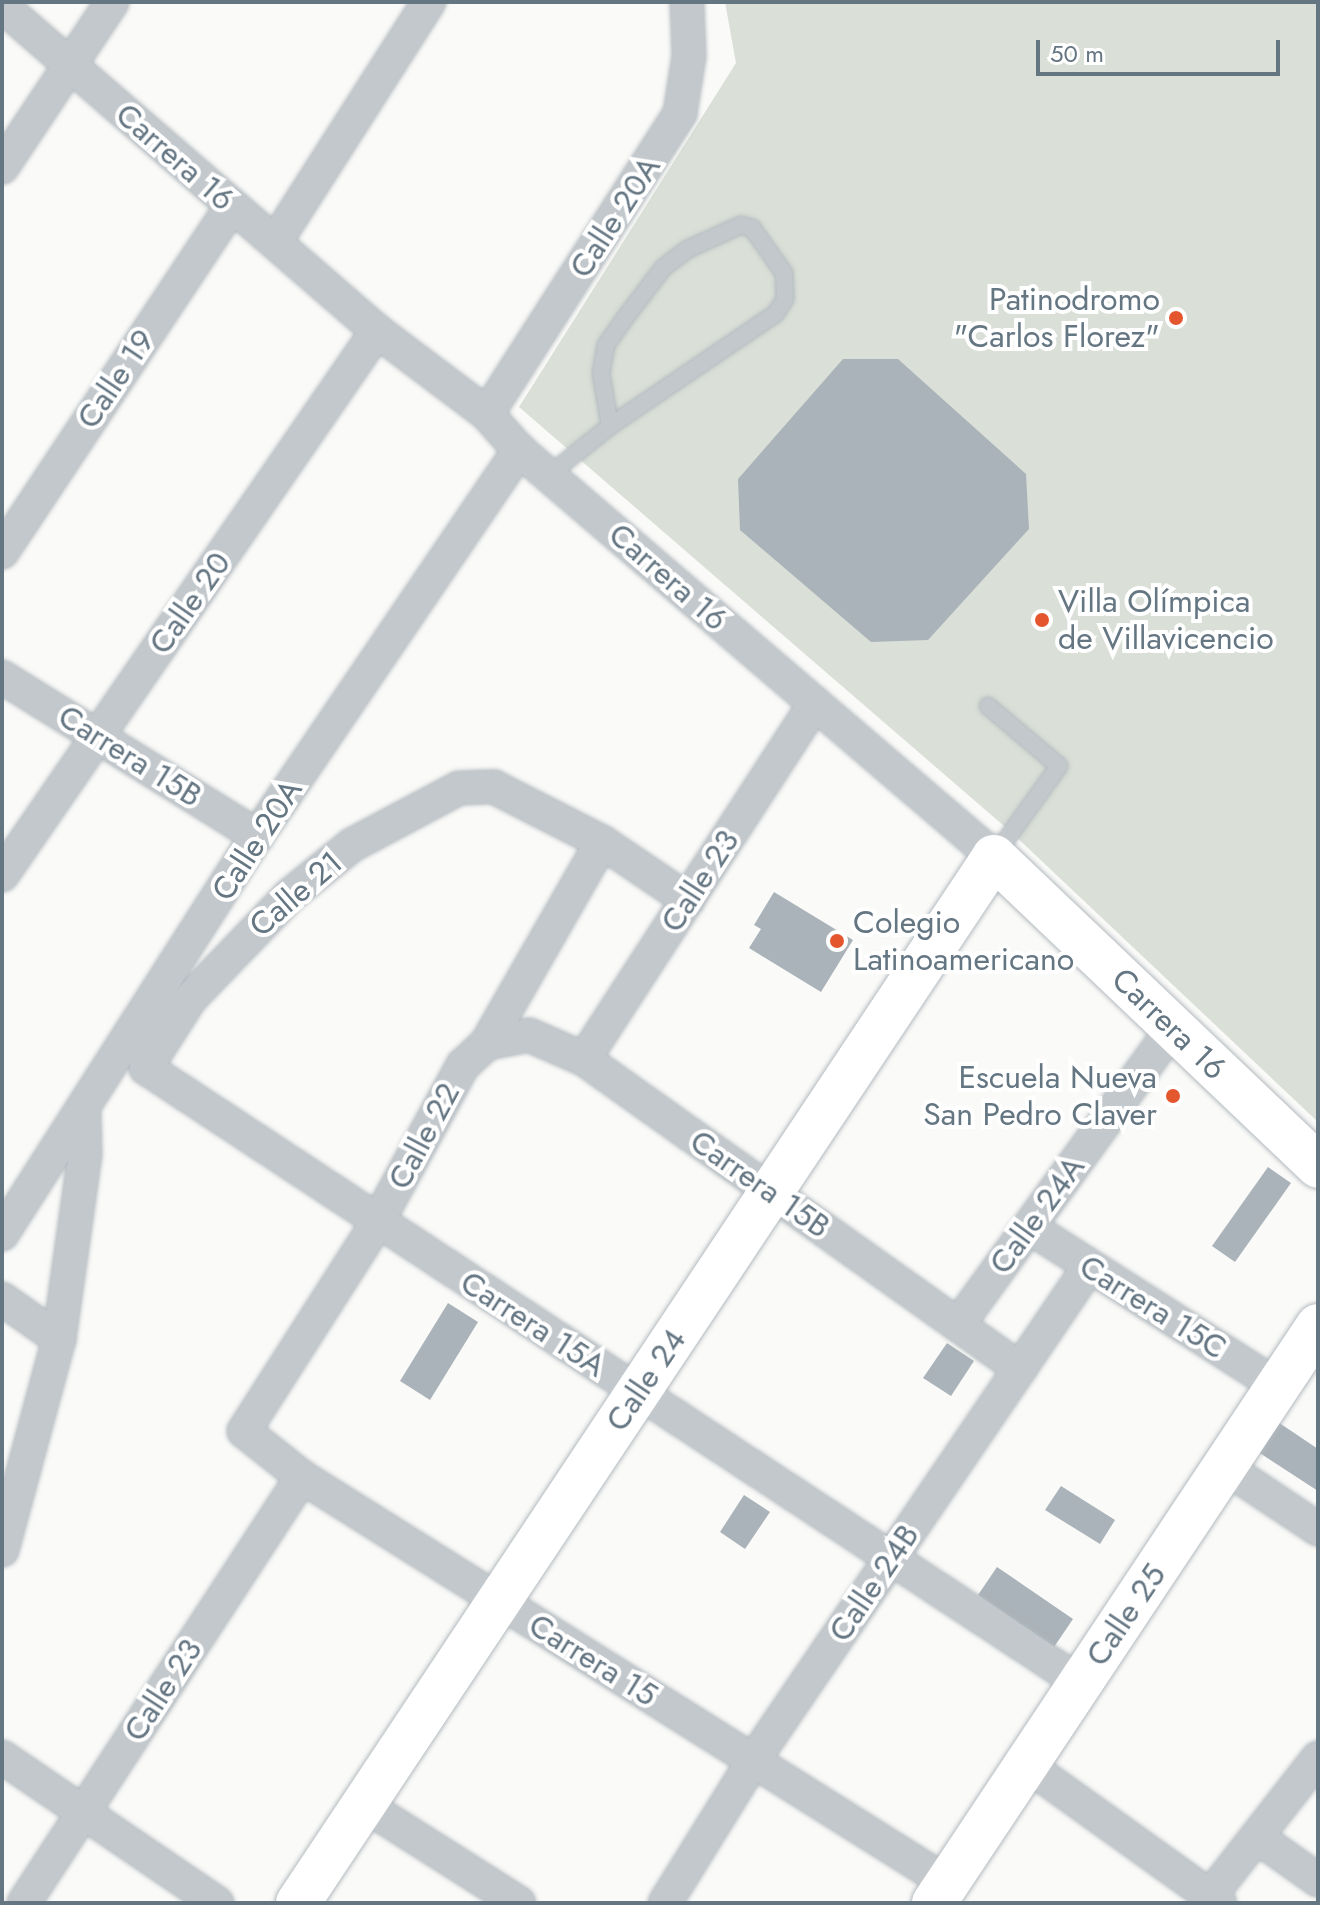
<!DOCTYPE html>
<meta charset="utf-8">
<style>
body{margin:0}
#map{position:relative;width:1320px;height:1905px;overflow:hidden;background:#fafaf8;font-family:Jost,sans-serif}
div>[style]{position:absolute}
.green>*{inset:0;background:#dadfd7}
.building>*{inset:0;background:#aab3b9}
.roads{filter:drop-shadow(0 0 2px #b3babf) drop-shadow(0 0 2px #b3babf)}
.lane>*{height:16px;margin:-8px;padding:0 8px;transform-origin:8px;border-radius:8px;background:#c3c8cc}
.street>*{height:32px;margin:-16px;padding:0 16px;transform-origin:16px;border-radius:16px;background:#c3c8cc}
.secondary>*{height:44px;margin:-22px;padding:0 22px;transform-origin:22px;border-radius:22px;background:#fff}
.dots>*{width:22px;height:22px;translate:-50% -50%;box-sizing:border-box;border:4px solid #fff;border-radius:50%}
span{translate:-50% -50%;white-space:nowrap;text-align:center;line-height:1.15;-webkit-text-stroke:8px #fff;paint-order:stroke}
.street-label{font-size:32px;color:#657683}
.poi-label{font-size:32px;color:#657683}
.right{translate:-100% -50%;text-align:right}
.left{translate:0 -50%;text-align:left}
.frame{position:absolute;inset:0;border:4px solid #657683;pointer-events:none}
.scale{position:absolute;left:1036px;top:40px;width:244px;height:36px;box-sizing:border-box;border:4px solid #657683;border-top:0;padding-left:10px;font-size:24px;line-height:28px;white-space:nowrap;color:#657683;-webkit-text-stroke:6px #fff;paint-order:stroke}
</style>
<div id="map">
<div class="green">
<div style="clip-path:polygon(725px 2px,1318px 2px,1318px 1122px,1011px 832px,519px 407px,736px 63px)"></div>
</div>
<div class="building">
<div style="clip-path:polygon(843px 359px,898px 359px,1026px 474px,1029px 529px,928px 640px,871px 642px,740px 530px,738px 479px)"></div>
<div style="clip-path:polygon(774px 892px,853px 940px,821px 992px,749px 948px,761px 929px,754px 925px)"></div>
<div style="clip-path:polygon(1268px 1167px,1291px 1183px,1235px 1262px,1212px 1246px)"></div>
<div style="clip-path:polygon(448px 1303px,478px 1322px,430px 1400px,400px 1381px)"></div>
<div style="clip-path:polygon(947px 1343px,974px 1361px,951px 1396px,923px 1378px)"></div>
<div style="clip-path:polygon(1272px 1418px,1318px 1449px,1318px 1491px,1252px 1448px)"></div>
<div style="clip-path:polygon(1061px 1486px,1115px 1520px,1100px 1544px,1045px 1510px)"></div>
<div style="clip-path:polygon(744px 1495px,770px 1512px,745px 1549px,720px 1532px)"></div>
<div style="clip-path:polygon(997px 1567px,1073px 1619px,1054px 1647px,978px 1595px)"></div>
</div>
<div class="roads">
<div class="lane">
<div style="left:549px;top:475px;width:78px;rotate:-38.8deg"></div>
<div style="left:610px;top:426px;width:201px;rotate:-34.2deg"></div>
<div style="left:776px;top:313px;width:17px;rotate:-57deg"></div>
<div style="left:785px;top:299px;width:26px;rotate:-92deg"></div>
<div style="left:784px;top:273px;width:55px;rotate:-125.4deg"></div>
<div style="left:752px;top:228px;width:11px;rotate:-165deg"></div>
<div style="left:741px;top:225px;width:58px;rotate:155.6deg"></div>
<div style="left:688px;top:249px;width:31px;rotate:143deg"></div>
<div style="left:663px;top:268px;width:63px;rotate:127.2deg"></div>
<div style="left:625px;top:318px;width:33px;rotate:125deg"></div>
<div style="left:606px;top:345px;width:28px;rotate:100deg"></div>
<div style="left:601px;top:373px;width:54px;rotate:80.4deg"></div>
<div style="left:988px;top:706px;width:93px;rotate:40.2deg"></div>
<div style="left:1059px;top:766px;width:110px;rotate:125.7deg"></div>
</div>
<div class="street">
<div style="left:2px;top:6px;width:496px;rotate:40.9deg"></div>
<div style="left:377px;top:331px;width:138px;rotate:37deg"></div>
<div style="left:487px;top:414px;width:48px;rotate:48.4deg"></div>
<div style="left:519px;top:450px;width:626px;rotate:40.59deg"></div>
<div style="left:2px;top:167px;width:198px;rotate:-56.3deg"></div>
<div style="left:276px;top:241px;width:284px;rotate:-57.4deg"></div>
<div style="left:487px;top:414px;width:358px;rotate:-57.3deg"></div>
<div style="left:680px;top:113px;width:58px;rotate:-81deg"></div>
<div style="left:689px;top:56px;width:54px;rotate:-92.1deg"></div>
<div style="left:2px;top:552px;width:414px;rotate:-56.4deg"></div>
<div style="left:2px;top:677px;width:301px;rotate:31.9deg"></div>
<div style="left:602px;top:842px;width:232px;rotate:119.8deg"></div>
<div style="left:487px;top:1043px;width:33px;rotate:137deg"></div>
<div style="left:463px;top:1065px;width:180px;rotate:118.6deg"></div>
<div style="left:377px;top:1223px;width:247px;rotate:122.6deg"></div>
<div style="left:244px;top:1431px;width:74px;rotate:38.4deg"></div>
<div style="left:302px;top:1477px;width:763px;rotate:32.15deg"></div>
<div style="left:2px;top:875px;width:661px;rotate:-55.42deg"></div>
<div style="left:487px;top:1043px;width:43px;rotate:-10.8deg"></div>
<div style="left:529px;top:1035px;width:60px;rotate:23.6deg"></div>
<div style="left:584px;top:1059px;width:535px;rotate:35.41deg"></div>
<div style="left:584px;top:1059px;width:424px;rotate:-57deg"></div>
<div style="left:146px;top:1068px;width:1119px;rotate:33.34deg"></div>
<div style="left:146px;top:1068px;width:82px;rotate:-57.5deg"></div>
<div style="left:190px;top:999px;width:143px;rotate:-46.1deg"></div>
<div style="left:289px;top:896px;width:81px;rotate:-39deg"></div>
<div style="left:352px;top:845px;width:121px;rotate:-28deg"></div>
<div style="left:459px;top:788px;width:35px;rotate:-2deg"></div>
<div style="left:494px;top:787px;width:121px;rotate:27deg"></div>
<div style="left:602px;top:842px;width:104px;rotate:34deg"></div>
<div style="left:1029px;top:1227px;width:295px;rotate:32.6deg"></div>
<div style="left:2px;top:1234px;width:473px;rotate:-57.4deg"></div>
<div style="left:257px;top:836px;width:467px;rotate:-55.8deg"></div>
<div style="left:2px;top:1299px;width:70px;rotate:35.1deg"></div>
<div style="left:958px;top:1325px;width:367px;rotate:-54.1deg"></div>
<div style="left:1225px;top:1467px;width:112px;rotate:33.7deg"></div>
<div style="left:2px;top:1550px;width:219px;rotate:-74.9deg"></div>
<div style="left:59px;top:1339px;width:187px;rotate:-82deg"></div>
<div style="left:85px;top:1154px;width:40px;rotate:-91.4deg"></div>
<div style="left:2px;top:1757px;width:260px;rotate:34.2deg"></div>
<div style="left:1027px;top:1765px;width:237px;rotate:35.6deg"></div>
<div style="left:366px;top:1806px;width:181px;rotate:32.4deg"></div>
<div style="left:1257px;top:1837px;width:75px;rotate:35.2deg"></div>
<div style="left:1211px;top:1895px;width:174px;rotate:-52deg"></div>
<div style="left:24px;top:1903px;width:509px;rotate:-56.87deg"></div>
<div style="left:665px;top:1903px;width:167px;rotate:-58.2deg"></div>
<div style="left:753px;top:1761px;width:597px;rotate:-55.78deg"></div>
</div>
<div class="secondary">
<div style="left:298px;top:1903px;width:1256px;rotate:-56.36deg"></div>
<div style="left:994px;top:857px;width:448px;rotate:43.6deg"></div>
<div style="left:934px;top:1903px;width:693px;rotate:-56.36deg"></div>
</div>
</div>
<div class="dots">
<div style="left:1176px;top:318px;background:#e4572e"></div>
<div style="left:1042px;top:620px;background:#e4572e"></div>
<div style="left:837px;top:941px;background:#e4572e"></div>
<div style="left:1173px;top:1096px;background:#e4572e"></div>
</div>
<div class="street-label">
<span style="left:175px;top:157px;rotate:41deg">Carrera 16</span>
<span style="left:615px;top:217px;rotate:-57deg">Calle 20A</span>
<span style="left:116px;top:379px;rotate:-56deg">Calle 19</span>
<span style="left:668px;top:577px;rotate:41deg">Carrera 16</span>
<span style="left:190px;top:603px;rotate:-55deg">Calle 20</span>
<span style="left:130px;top:756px;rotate:32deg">Carrera 15B</span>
<span style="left:257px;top:840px;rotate:-57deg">Calle 20A</span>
<span style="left:700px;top:881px;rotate:-57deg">Calle 23</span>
<span style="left:296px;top:894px;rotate:-41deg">Calle 21</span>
<span style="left:1169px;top:1024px;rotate:44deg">Carrera 16</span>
<span style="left:424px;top:1136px;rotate:-62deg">Calle 22</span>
<span style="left:760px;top:1184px;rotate:35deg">Carrera 15B</span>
<span style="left:1037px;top:1215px;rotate:-54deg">Calle 24A</span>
<span style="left:1153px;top:1307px;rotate:32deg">Carrera 15C</span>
<span style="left:533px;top:1324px;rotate:33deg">Carrera 15A</span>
<span style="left:646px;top:1380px;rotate:-56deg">Calle 24</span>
<span style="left:874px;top:1583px;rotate:-56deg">Calle 24B</span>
<span style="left:1126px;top:1615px;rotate:-56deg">Calle 25</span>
<span style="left:593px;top:1660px;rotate:32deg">Carrera 15</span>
<span style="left:163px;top:1690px;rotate:-57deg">Calle 23</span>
</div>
<div class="poi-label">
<span class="right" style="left:1160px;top:318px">Patinodromo<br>"Carlos Florez"</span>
<span class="left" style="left:1058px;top:620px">Villa Olímpica<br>de Villavicencio</span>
<span class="left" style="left:853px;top:941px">Colegio<br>Latinoamericano</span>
<span class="right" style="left:1157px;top:1096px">Escuela Nueva<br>San Pedro Claver</span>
</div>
<div class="frame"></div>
<div class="scale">50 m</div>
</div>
